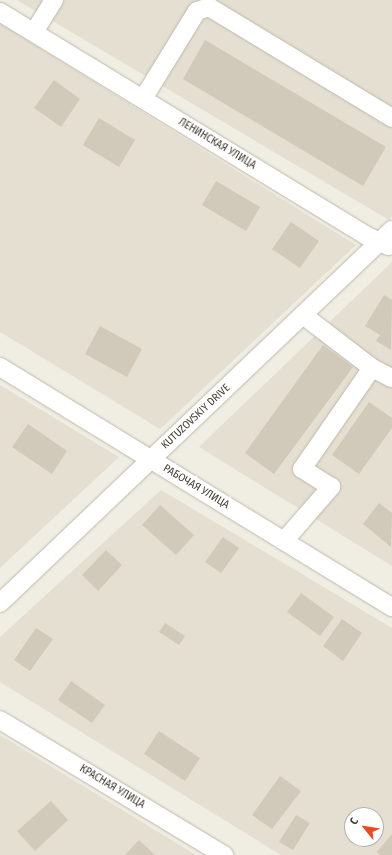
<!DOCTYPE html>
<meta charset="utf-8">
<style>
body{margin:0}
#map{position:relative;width:392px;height:855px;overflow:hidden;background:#f0ede3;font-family:"Fira Sans Condensed",sans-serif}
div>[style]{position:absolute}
.residential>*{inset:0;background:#e4dfd1}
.building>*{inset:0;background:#d1c9b9}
.roads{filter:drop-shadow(0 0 1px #beb8a9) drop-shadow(0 0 1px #beb8a9)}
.minor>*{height:18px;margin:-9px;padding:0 9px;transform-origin:9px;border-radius:9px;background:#fff}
span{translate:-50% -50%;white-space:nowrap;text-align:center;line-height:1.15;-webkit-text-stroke:3.5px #fff;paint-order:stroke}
.street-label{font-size:11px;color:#423d34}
.north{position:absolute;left:344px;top:807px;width:40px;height:40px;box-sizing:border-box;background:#fff;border:1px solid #b3b1ae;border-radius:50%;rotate:300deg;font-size:11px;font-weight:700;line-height:16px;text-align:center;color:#423d34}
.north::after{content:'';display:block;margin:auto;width:14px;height:18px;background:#ee481c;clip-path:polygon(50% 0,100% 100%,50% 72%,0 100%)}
</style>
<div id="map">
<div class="residential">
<div style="clip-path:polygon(17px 0,392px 0,392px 216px,389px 220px)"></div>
<div style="clip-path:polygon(0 23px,356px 245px,160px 429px,0 332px)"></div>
<div style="clip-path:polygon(392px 262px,392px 566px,199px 447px)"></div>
<div style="clip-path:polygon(0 385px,119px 457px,0 568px)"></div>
<div style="clip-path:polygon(evenodd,161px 490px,392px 628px,392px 855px,281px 855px,0 682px,0 637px,161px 490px,352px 815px,376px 815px,376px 839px,352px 839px,352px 815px)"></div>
<div style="clip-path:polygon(0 735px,196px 855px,0 855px)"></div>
</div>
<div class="building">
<div style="clip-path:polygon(205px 40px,386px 147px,363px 186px,183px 79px)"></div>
<div style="clip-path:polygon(54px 80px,80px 99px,61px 127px,34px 108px)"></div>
<div style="clip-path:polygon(99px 118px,135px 140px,119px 167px,83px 145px)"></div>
<div style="clip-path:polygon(216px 181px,260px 207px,246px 231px,202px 205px)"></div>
<div style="clip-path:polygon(291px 222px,319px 241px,300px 268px,272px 249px)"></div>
<div style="clip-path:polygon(384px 295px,392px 300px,391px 350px,376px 341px,380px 335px,365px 326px)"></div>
<div style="clip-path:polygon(100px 326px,142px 349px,127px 377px,85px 354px)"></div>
<div style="clip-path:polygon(323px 345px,353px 367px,274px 474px,245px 453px)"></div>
<div style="clip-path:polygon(369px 402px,392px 418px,392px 428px,359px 474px,332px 455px)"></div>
<div style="clip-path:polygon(28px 424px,67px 451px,52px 474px,12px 447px)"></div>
<div style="clip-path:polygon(379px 503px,392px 513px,391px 547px,363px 524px)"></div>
<div style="clip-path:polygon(160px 505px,194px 535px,176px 555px,142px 525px)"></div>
<div style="clip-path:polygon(223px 537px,239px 548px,221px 573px,205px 562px)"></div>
<div style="clip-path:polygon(106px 550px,122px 565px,98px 591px,82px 575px)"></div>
<div style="clip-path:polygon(301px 593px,334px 617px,320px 636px,287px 612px)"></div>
<div style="clip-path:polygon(342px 619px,362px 633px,343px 661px,323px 646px)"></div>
<div style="clip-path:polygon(165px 623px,185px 636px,179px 645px,159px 632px)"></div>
<div style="clip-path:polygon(36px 628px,53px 639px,30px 671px,14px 660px)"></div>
<div style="clip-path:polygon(71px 681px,105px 705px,92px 723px,58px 700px)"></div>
<div style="clip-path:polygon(159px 731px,200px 758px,185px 781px,144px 754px)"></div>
<div style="clip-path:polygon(280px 776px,301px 791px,272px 829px,252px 815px)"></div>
<div style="clip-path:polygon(51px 801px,68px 820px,35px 851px,17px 831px)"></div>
<div style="clip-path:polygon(296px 815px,310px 823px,293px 850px,279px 842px)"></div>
<div style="clip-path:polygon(392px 834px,392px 855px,380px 855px,377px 852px)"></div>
<div style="clip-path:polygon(139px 840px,155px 855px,125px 855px)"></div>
</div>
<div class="roads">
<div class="minor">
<div style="left:0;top:12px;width:428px;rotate:31.4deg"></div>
<div style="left:365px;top:235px;width:26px;rotate:25deg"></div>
<div style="left:34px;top:32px;width:38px;rotate:-58deg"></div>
<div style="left:143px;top:99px;width:103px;rotate:-58.5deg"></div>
<div style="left:197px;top:11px;width:13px;rotate:-18deg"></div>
<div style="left:209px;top:7px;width:214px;rotate:31.2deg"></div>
<div style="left:303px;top:315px;width:87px;rotate:37.5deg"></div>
<div style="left:372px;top:368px;width:22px;rotate:27deg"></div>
<div style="left:0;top:367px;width:460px;rotate:31.5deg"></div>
<div style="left:284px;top:541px;width:72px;rotate:-49deg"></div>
<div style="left:331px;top:487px;width:34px;rotate:-148deg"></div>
<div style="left:302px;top:469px;width:123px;rotate:-55.3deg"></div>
<div style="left:0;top:603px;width:541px;rotate:-43.58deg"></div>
<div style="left:0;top:720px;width:262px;rotate:31.1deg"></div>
</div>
</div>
<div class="street-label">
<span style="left:217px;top:144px;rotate:31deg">ЛЕНИНСКАЯ УЛИЦА</span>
<span style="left:196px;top:417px;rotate:-43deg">KUTUZOVSKIY DRIVE</span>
<span style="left:196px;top:487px;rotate:31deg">РАБОЧАЯ УЛИЦА</span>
<span style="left:112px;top:787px;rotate:31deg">КРАСНАЯ УЛИЦА</span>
</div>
<div class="north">С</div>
</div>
